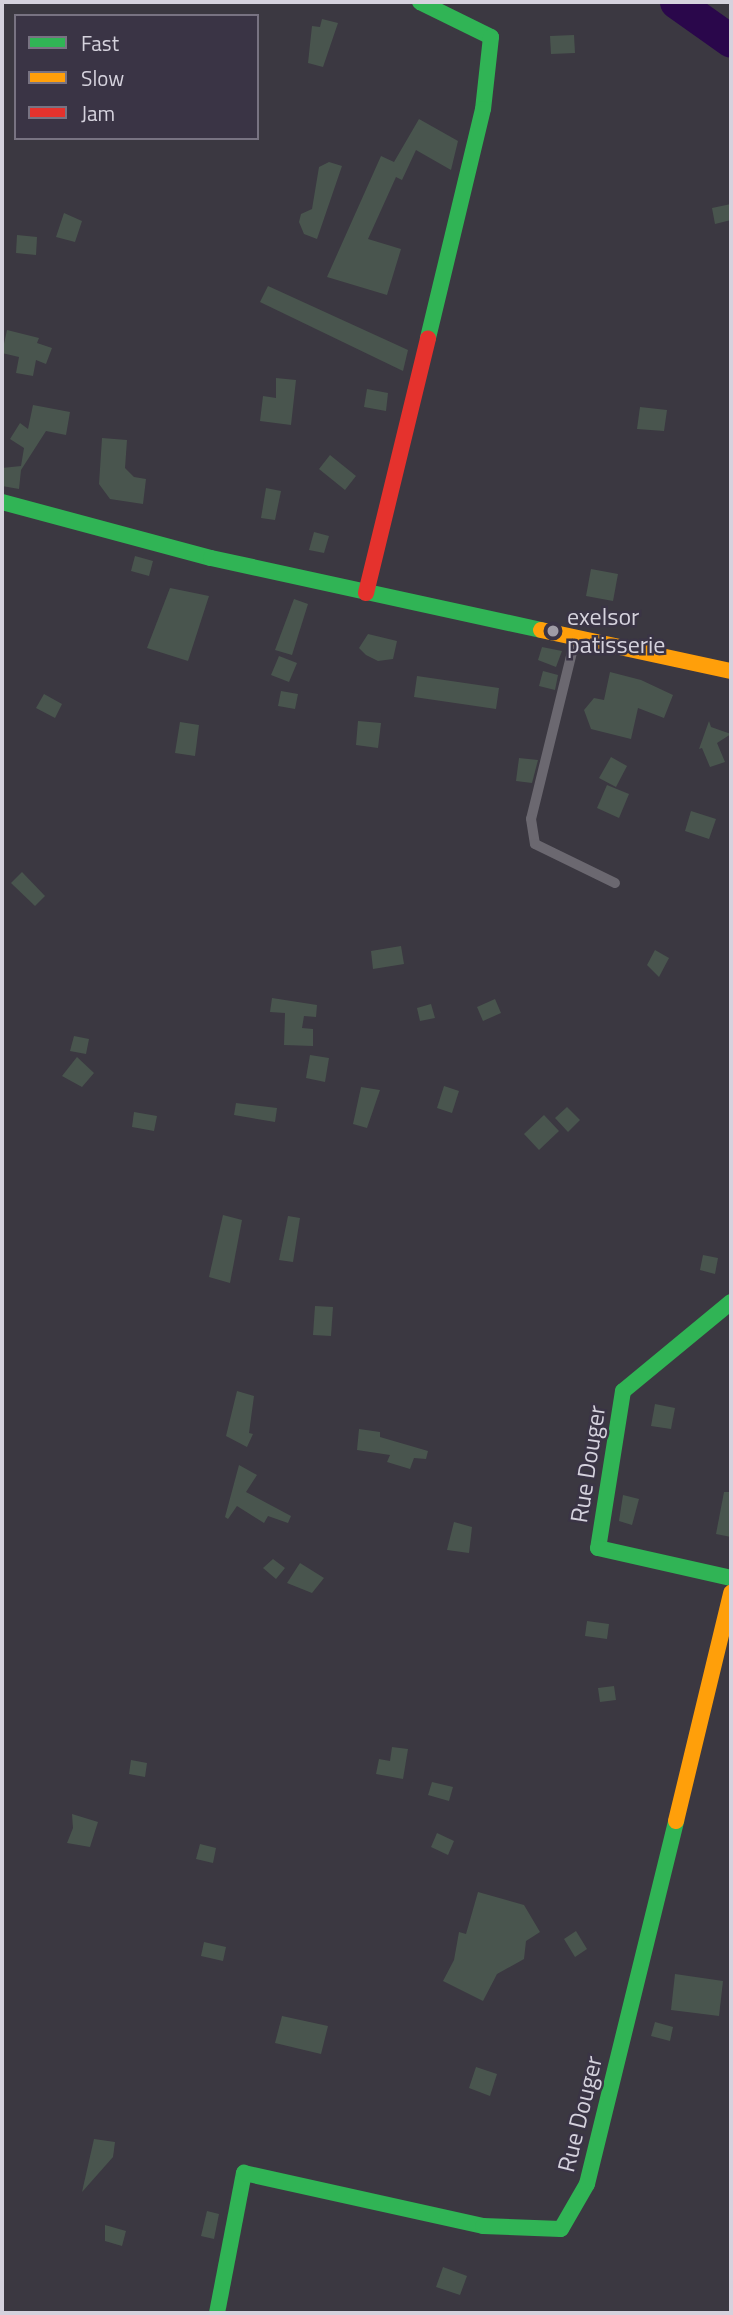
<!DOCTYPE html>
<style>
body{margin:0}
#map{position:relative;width:733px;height:2315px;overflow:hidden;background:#3b3841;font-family:"Titillium Web",sans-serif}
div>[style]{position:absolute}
.river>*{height:33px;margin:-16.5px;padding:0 16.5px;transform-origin:16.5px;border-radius:16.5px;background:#2a074b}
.building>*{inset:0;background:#49554e}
.lane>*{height:10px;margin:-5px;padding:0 5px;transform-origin:5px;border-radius:5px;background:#6b6870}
.fast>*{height:16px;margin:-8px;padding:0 8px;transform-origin:8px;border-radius:8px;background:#30b455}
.slow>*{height:16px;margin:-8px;padding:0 8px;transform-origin:8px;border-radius:8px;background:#ff9f0a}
.jam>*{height:16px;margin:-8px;padding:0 8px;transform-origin:8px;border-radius:8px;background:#e5322d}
.dots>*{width:19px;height:19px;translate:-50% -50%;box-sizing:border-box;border:4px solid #3a3445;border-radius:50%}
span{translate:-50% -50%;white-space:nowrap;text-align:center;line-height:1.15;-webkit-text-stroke:5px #3a3445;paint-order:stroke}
.poi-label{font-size:24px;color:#d5d2dd}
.left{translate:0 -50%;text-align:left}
.street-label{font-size:24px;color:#d5d2dd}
.frame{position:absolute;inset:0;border:4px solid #d5d2dd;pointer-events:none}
.legend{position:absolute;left:14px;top:14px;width:245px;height:126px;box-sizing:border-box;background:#3a3445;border:2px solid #787382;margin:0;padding:9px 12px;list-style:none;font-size:21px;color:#d5d2dd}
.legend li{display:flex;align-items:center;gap:14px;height:35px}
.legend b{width:35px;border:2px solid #787382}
</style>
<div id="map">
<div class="river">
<div style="left:676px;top:2px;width:67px;rotate:35.3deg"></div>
</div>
<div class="building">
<div style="clip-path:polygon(322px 19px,338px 23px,323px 67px,308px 63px,312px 26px,320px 27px)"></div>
<div style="clip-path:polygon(574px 35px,575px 53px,551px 54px,550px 36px)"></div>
<div style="clip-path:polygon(419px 119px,458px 141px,451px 170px,416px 150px,402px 180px,396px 177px,368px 239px,401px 249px,387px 295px,327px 277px,381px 156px,394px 162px)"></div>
<div style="clip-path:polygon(329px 162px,342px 166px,317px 239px,304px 234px,299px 222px,301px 214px,312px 209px,319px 167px)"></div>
<div style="clip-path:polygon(731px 204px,731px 220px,715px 224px,712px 208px)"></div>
<div style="clip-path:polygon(64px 213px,82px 221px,75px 242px,56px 237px)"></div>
<div style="clip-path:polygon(17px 235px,37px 237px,36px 255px,16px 253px)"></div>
<div style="clip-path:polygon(268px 286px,408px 350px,403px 371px,260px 302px)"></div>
<div style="clip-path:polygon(7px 330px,39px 338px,37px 343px,52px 348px,46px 364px,36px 360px,33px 376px,16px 373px,19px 357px,2px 353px)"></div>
<div style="clip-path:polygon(276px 378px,296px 380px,291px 425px,260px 421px,263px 396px,276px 398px)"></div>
<div style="clip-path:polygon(367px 389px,388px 393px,386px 411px,364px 407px)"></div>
<div style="clip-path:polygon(33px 405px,70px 412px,66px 435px,46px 431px,21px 470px,19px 489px,2px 486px,2px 468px,21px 466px,24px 448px,10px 439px,20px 423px,28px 429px)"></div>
<div style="clip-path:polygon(640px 407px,667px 410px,664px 431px,637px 429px)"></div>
<div style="clip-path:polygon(102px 438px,127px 440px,125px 468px,134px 477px,146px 479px,143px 504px,110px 499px,99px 484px)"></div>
<div style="clip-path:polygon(330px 455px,356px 476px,345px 490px,319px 469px)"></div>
<div style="clip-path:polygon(266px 488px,281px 491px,275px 520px,261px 518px)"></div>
<div style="clip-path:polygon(314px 532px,329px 536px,324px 553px,309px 550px)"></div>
<div style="clip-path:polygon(135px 556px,153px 561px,149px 576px,131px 571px)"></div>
<div style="clip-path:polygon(591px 569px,618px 574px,613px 601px,586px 596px)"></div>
<div style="clip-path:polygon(170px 588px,209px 596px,188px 661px,147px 648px)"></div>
<div style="clip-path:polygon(294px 599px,308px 604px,292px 655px,275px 650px)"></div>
<div style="clip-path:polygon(368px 634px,397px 641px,393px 659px,378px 661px,366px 655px,359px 648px)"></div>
<div style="clip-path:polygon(542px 647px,562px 651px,556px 667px,538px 660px)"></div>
<div style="clip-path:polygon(279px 656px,297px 663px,289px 682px,271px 675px)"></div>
<div style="clip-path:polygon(543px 671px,558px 675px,555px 690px,539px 686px)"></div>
<div style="clip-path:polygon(610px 672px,641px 680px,673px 695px,664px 718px,638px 708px,631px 739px,591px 729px,584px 710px,594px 698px,604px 700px)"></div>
<div style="clip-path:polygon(417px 676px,499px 688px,496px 709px,414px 697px)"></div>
<div style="clip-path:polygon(281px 691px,298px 694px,295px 709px,278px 706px)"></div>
<div style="clip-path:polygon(44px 694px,62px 704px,55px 718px,36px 708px)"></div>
<div style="clip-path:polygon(358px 721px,381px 723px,378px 748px,356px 745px)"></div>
<div style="clip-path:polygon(709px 721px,711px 727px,731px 734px,717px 743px,725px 762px,710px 767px,702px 748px,699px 749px)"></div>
<div style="clip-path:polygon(180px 722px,199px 725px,195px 756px,175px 753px)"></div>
<div style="clip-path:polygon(611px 757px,627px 766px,616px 787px,599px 778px)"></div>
<div style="clip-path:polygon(519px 758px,538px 760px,532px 783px,516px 781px)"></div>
<div style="clip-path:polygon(607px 785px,629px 794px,619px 818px,597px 808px)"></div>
<div style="clip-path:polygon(691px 811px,716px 819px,709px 839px,685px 831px)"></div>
<div style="clip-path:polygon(22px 872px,45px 896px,35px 906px,11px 883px)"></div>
<div style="clip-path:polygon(401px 946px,404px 964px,373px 969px,371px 951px)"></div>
<div style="clip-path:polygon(655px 950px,669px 958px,659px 977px,647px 965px)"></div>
<div style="clip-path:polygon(272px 998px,317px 1005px,316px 1017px,304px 1016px,302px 1028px,313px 1029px,313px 1046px,284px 1045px,285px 1013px,270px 1012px)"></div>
<div style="clip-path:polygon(495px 999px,501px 1013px,483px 1021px,477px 1007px)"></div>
<div style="clip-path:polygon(431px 1004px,435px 1018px,420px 1021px,417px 1008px)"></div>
<div style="clip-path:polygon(74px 1036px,89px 1039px,86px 1054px,70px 1051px)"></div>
<div style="clip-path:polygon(310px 1055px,329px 1058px,325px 1082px,306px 1078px)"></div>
<div style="clip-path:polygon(77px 1057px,94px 1073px,82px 1087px,62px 1076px)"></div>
<div style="clip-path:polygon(444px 1086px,459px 1091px,452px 1113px,437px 1108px)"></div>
<div style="clip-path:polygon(361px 1087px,380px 1090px,367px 1128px,353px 1124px)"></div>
<div style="clip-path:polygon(236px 1103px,277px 1108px,275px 1122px,234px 1115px)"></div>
<div style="clip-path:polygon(567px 1107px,580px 1120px,568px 1132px,555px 1118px)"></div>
<div style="clip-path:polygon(134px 1112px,157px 1116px,154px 1131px,132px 1127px)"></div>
<div style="clip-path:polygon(544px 1115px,559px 1131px,539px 1150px,524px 1134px)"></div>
<div style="clip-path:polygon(223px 1215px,242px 1220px,230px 1283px,209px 1277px)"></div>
<div style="clip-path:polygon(288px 1216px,300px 1218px,293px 1262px,279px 1260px)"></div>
<div style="clip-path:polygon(703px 1255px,718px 1258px,715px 1274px,700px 1270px)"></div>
<div style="clip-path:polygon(315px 1306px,333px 1307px,331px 1336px,313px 1335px)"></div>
<div style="clip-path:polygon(237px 1391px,254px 1396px,249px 1433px,253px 1434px,247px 1447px,226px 1436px)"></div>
<div style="clip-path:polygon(655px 1404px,675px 1408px,671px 1429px,651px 1426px)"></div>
<div style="clip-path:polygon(359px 1429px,380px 1432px,380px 1437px,428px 1451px,426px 1459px,414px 1458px,410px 1469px,387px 1462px,390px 1455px,357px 1450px)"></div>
<div style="clip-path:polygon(239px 1465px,257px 1475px,246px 1492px,291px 1516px,288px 1523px,268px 1516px,264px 1523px,237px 1506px,228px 1519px,225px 1517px)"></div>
<div style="clip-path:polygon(724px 1492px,731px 1492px,731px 1537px,716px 1534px)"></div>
<div style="clip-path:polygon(623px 1495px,639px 1499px,632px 1525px,619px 1521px)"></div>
<div style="clip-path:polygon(454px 1522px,472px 1527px,469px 1553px,447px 1550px)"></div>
<div style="clip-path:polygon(273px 1559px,285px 1568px,276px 1579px,263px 1568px)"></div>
<div style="clip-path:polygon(300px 1563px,324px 1578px,312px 1593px,287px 1583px)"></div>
<div style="clip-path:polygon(587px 1621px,609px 1624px,607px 1639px,585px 1636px)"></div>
<div style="clip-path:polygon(614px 1686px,616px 1700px,600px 1702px,598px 1688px)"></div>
<div style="clip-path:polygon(392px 1747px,408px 1749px,403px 1779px,376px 1774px,379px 1759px,390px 1761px)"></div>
<div style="clip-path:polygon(131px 1760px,147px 1763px,145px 1777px,129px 1774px)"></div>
<div style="clip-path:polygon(432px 1782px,453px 1787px,449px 1801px,428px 1795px)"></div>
<div style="clip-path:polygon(72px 1814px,98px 1822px,90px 1847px,67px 1843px,73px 1828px)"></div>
<div style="clip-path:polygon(437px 1833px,454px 1841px,448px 1855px,431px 1847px)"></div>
<div style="clip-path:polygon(200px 1844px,216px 1848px,213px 1863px,196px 1859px)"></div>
<div style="clip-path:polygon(478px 1892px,524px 1905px,540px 1932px,526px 1941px,524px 1959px,497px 1974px,483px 2001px,443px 1981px,454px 1960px,459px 1932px,466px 1934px)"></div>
<div style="clip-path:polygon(576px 1931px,587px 1949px,575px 1957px,564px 1939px)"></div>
<div style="clip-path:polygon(204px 1942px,226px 1947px,223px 1961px,201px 1956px)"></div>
<div style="clip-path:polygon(675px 1974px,723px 1981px,719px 2016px,671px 2010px)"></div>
<div style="clip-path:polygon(282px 2016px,328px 2026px,321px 2054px,275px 2043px)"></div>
<div style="clip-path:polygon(655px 2022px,673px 2027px,670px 2041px,651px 2036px)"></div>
<div style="clip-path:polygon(476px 2067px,497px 2074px,490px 2096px,469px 2088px)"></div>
<div style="clip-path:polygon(94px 2139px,115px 2142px,113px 2157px,82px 2192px)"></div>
<div style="clip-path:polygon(207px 2211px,219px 2214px,214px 2239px,201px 2236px)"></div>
<div style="clip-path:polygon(105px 2225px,126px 2231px,122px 2246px,105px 2241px)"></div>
<div style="clip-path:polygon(443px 2267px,467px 2276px,460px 2295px,436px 2287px)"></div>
</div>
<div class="lane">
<div style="left:575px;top:640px;width:184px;rotate:103.8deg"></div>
<div style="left:531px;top:819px;width:25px;rotate:81deg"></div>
<div style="left:535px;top:844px;width:89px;rotate:26deg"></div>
</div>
<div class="fast">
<div style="left:420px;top:2px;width:79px;rotate:26.2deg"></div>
<div style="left:491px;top:37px;width:72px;rotate:96.3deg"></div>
<div style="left:483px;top:109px;width:236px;rotate:103.5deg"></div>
<div style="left:2px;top:502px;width:216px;rotate:15deg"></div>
<div style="left:211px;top:558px;width:338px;rotate:12.3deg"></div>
<div style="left:731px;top:1302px;width:140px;rotate:140.5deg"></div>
<div style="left:623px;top:1391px;width:159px;rotate:99deg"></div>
<div style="left:598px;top:1548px;width:136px;rotate:12.7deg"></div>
<div style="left:217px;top:2313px;width:143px;rotate:-79.1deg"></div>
<div style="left:244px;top:2173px;width:245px;rotate:12.5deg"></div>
<div style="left:483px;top:2226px;width:78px;rotate:2.2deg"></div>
<div style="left:561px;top:2229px;width:52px;rotate:-60deg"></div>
<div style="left:587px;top:2184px;width:374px;rotate:-76.2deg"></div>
</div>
<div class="slow">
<div style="left:541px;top:630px;width:194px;rotate:12.2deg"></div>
<div style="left:676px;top:1821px;width:235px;rotate:-76.4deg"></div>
</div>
<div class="jam">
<div style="left:366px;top:593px;width:262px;rotate:-76.3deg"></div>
</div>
<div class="dots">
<div style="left:553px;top:631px;background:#9f9ca6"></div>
</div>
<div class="poi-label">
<span class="left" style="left:567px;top:631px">exelsor<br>patisserie</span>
</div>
<div class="street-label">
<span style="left:588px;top:1464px;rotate:-81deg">Rue Douger</span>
<span style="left:580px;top:2114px;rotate:-76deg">Rue Douger</span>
</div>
<div class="frame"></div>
<ul class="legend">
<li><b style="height:9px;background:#30b455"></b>Fast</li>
<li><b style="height:9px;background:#ff9f0a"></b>Slow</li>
<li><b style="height:9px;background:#e5322d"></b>Jam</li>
</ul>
</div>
